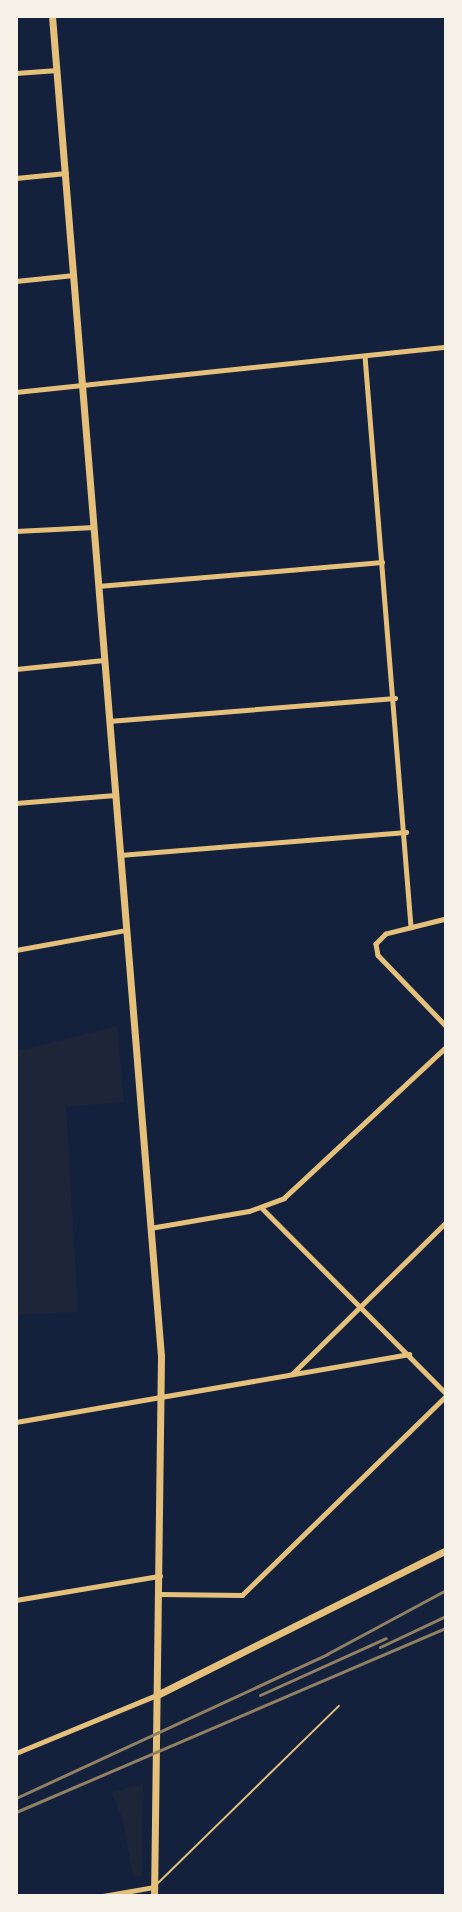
<!DOCTYPE html>
<style>
body{margin:0}
#map{position:relative;width:462px;height:1912px;overflow:hidden;background:#14213d;font-family:Raleway,sans-serif}
div>[style]{position:absolute}
.green>*{inset:0;background:#1d2539}
.service>*{height:2px;margin:-1px;padding:0 1px;transform-origin:1px;border-radius:1px;background:#e5c07b}
.minor>*{height:4.5px;margin:-2.25px;padding:0 2.25px;transform-origin:2.25px;border-radius:2.25px;background:#e5c07b}
.secondary>*{height:7px;margin:-3.5px;padding:0 3.5px;transform-origin:3.5px;border-radius:3.5px;background:#e5c07b}
.rail>*{height:3px;margin:-1.5px;padding:0 1.5px;transform-origin:1.5px;border-radius:1.5px;background:#918062}
span{translate:-50% -50%;white-space:nowrap;text-align:center;line-height:1.15;-webkit-text-stroke:6px #f6f1e7;paint-order:stroke}
.frame{position:absolute;inset:0;border:18px solid #f6f1e7;pointer-events:none}
</style>
<div id="map">
<div class="green">
<div style="clip-path:polygon(117px 1026px,124px 1102px,66px 1107px,78px 1312px,17px 1315px,17px 1051px)"></div>
<div style="clip-path:polygon(143px 1783px,142px 1876px,133px 1877px,122px 1816px,111px 1793px)"></div>
</div>
<div class="service">
<div style="left:156px;top:1885px;width:256px;rotate:-44.4deg"></div>
</div>
<div class="minor">
<div style="left:16px;top:73px;width:41px;rotate:-4.2deg"></div>
<div style="left:16px;top:178px;width:50px;rotate:-5.7deg"></div>
<div style="left:16px;top:281px;width:58px;rotate:-5.9deg"></div>
<div style="left:365px;top:356px;width:573px;rotate:85.39deg"></div>
<div style="left:16px;top:392px;width:432px;rotate:-6deg"></div>
<div style="left:16px;top:531px;width:78px;rotate:-2.9deg"></div>
<div style="left:98px;top:586px;width:285px;rotate:-4.8deg"></div>
<div style="left:16px;top:669px;width:88px;rotate:-5.8deg"></div>
<div style="left:109px;top:721px;width:287px;rotate:-4.6deg"></div>
<div style="left:16px;top:803px;width:99px;rotate:-4.6deg"></div>
<div style="left:120px;top:855px;width:287px;rotate:-4.6deg"></div>
<div style="left:446px;top:919px;width:62px;rotate:166deg"></div>
<div style="left:386px;top:934px;width:14px;rotate:135deg"></div>
<div style="left:376px;top:944px;width:11px;rotate:80deg"></div>
<div style="left:378px;top:955px;width:98px;rotate:46.2deg"></div>
<div style="left:16px;top:950px;width:112px;rotate:-10.3deg"></div>
<div style="left:262px;top:1208px;width:261px;rotate:45.2deg"></div>
<div style="left:150px;top:1228px;width:100px;rotate:-9.7deg"></div>
<div style="left:249px;top:1211px;width:37px;rotate:-20deg"></div>
<div style="left:284px;top:1198px;width:221px;rotate:-43deg"></div>
<div style="left:292px;top:1374px;width:216px;rotate:-44.6deg"></div>
<div style="left:16px;top:1422px;width:399px;rotate:-9.8deg"></div>
<div style="left:160px;top:1594px;width:82px;rotate:0.7deg"></div>
<div style="left:242px;top:1595px;width:285px;rotate:-44.3deg"></div>
<div style="left:16px;top:1600px;width:146px;rotate:-9.5deg"></div>
<div style="left:16px;top:1753px;width:152px;rotate:-22.4deg"></div>
<div style="left:103px;top:1896px;width:52px;rotate:-10deg"></div>
</div>
<div class="secondary">
<div style="left:52px;top:16px;width:1344px;rotate:85.35deg"></div>
<div style="left:161px;top:1356px;width:540px;rotate:90.74deg"></div>
<div style="left:157px;top:1695px;width:323px;rotate:-26.6deg"></div>
</div>
<div class="rail">
<div style="left:380px;top:1647px;width:73px;rotate:-25.2deg"></div>
<div style="left:260px;top:1695px;width:138px;rotate:-24.3deg"></div>
<div style="left:16px;top:1798px;width:343px;rotate:-24.8deg"></div>
<div style="left:327px;top:1654px;width:135px;rotate:-28.3deg"></div>
<div style="left:16px;top:1812px;width:468px;rotate:-23.2deg"></div>
</div>
<div class="frame"></div>
</div>
